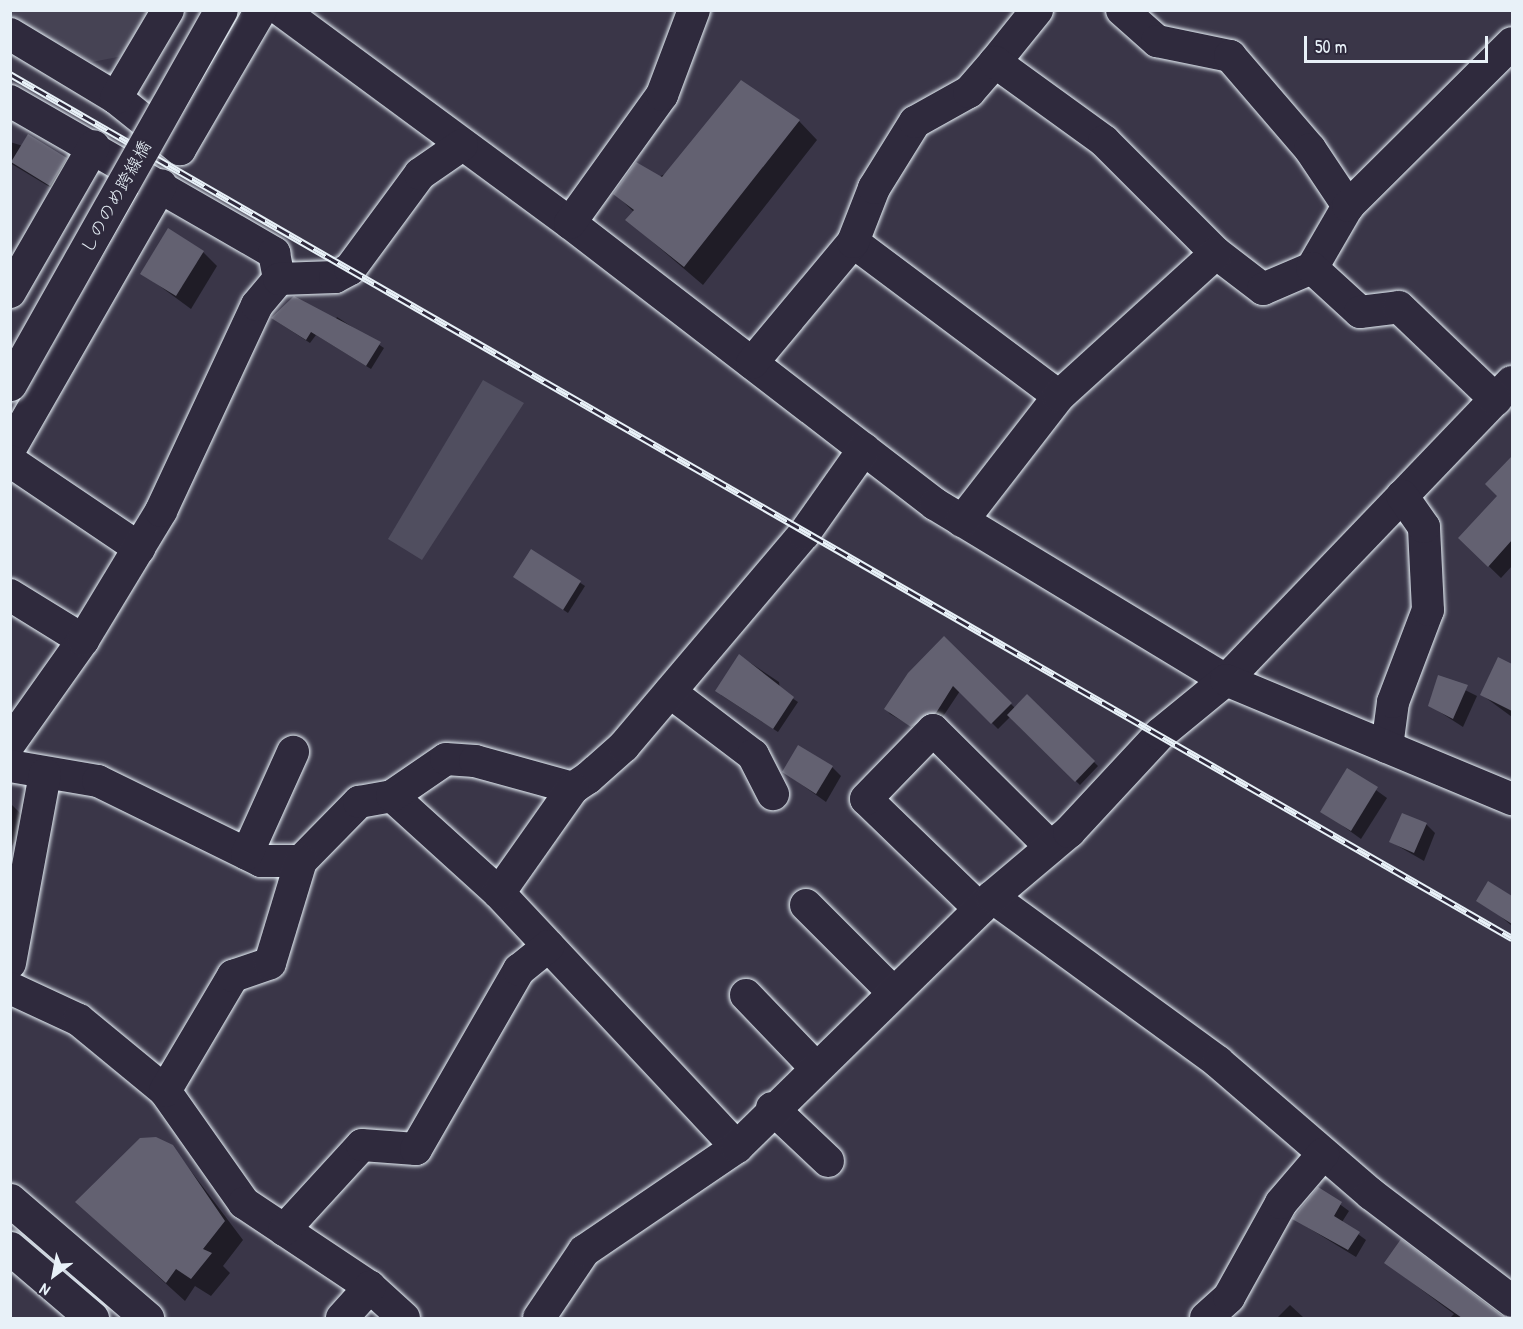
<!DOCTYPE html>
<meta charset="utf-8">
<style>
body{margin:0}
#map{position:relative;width:1523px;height:1329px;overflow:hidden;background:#3a3648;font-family:"Patrick Hand","Klee One",sans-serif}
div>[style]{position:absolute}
.built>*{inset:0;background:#464354}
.green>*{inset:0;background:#504e5f}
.shadow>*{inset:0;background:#0007}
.building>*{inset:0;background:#636171}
.roads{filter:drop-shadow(0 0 2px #e8f1f8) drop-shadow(0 0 2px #e8f1f8)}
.minor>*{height:32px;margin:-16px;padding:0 16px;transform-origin:16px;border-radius:16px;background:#2f2a3d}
.highway>*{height:33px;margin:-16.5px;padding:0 16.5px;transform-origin:16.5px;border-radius:16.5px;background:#2f2a3d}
.rail>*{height:7px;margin-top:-3.5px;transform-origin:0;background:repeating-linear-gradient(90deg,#2f2a3d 0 14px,#e8f1f8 0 28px);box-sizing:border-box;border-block:2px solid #e8f1f8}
.bridges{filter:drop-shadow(0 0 2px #e8f1f8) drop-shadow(0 0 2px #e8f1f8)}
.major-bridge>*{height:33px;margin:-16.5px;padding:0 16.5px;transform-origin:16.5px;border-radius:16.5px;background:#2f2a3d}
span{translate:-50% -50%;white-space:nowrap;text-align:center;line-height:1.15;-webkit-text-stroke:4.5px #2f2a3d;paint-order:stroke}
.street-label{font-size:18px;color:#e8f1f8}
.frame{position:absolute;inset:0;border:12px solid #e8f1f8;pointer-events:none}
.north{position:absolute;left:24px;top:1245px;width:60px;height:60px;-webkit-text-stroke:4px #2f2a3d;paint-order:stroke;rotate:212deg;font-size:16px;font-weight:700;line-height:24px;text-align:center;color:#e8f1f8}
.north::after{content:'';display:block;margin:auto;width:21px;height:27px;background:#e8f1f8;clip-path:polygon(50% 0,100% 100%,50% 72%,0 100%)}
.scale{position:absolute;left:1304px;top:36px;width:184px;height:27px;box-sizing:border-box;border:3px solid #e8f1f8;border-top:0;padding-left:8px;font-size:18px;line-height:21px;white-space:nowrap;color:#e8f1f8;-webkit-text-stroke:4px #2f2a3d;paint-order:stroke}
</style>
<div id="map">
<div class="built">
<div style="clip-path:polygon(11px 10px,161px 11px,138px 53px,92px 62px,11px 17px)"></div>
</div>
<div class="green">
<div style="clip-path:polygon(483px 380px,524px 403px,422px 560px,388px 539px)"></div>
</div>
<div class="shadow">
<div style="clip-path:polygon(799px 121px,817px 140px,703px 285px,627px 220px,634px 212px,615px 194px)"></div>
<div style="clip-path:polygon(10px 142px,66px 159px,73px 166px,58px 192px,10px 163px)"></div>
<div style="clip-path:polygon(203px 252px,217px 266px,191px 309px,142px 273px)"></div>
<div style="clip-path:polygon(337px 317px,384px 348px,371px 369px,316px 335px,310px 343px,273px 319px,333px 323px)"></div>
<div style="clip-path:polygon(1506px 464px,1512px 469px,1512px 566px,1501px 578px,1472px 550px,1499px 496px)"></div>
<div style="clip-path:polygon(532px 551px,585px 586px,568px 613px,515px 577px)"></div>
<div style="clip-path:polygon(944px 639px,1015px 708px,1027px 696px,1098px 766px,1080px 785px,1010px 717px,998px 729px,960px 691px,942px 718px,918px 730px,890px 714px,886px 709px)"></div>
<div style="clip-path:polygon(740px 656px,779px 682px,780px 690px,798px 702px,778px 732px,721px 695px)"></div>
<div style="clip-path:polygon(1499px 659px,1512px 666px,1512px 717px,1482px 695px)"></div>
<div style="clip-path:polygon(1439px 677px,1477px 696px,1463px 727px,1429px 705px)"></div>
<div style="clip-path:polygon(832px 767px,841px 776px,826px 802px,784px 772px)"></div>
<div style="clip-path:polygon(1348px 770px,1387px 798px,1361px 839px,1322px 811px)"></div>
<div style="clip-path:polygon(10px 803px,28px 821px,10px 849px)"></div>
<div style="clip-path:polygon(1426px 824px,1435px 833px,1424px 861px,1391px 842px)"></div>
<div style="clip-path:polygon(1503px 892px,1512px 898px,1512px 926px,1492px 909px)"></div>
<div style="clip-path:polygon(172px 1146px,243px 1240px,223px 1266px,230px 1273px,211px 1296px,195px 1286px,185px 1301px,96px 1220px)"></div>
<div style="clip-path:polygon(1319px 1189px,1349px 1211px,1342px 1222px,1366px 1240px,1356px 1257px,1294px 1219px)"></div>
<div style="clip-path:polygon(1401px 1242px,1508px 1318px,1450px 1318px,1454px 1314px,1386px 1263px)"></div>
<div style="clip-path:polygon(1290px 1305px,1304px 1318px,1277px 1318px)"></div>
</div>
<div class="building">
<div style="clip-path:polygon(741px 80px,800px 120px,684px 267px,625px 220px,634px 210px,613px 194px,636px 162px,662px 177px)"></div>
<div style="clip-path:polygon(28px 134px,67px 158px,50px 186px,11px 162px)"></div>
<div style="clip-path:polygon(168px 228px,204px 251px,176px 296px,140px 274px)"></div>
<div style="clip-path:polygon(294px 296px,381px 342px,366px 366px,311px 332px,306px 340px,271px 318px)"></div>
<div style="clip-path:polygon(1512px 456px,1512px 540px,1488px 567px,1458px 538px,1497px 496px,1485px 484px)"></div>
<div style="clip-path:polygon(531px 549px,581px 581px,563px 610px,513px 577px)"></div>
<div style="clip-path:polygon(944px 636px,1012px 703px,991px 724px,953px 686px,936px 713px,911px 727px,884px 709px,908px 673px)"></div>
<div style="clip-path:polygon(739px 654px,794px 697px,773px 729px,715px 691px)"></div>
<div style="clip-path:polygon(1498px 657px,1512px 664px,1512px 711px,1480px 695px)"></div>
<div style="clip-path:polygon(1438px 675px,1468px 685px,1453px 719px,1428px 706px)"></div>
<div style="clip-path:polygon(1027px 694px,1095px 761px,1075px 782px,1007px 715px)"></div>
<div style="clip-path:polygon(798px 745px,833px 766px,816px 794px,782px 772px)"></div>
<div style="clip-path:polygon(1347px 768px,1378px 787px,1351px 831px,1320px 812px)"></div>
<div style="clip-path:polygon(1402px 813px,1427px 823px,1414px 853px,1389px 842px)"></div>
<div style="clip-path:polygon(1488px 881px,1512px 896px,1512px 924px,1476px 901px)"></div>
<div style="clip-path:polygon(156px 1137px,173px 1145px,225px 1221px,203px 1249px,212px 1253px,191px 1279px,176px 1269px,166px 1283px,75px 1202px,140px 1138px)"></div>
<div style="clip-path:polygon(1318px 1187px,1342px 1202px,1334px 1216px,1360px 1232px,1348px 1250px,1292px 1219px)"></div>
<div style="clip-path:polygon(1401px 1239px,1501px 1315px,1509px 1318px,1462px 1318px,1384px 1263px)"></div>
</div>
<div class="roads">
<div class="minor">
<div style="left:281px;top:10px;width:359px;rotate:36.4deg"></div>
<div style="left:570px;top:223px;width:461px;rotate:37.6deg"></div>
<div style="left:935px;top:504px;width:340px;rotate:31.2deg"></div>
<div style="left:1226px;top:680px;width:413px;rotate:-46.2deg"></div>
<div style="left:1122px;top:10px;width:47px;rotate:41.5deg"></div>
<div style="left:1157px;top:41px;width:75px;rotate:11.6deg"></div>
<div style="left:1230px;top:56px;width:123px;rotate:49.3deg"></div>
<div style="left:1310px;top:149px;width:69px;rotate:56.3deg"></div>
<div style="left:10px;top:34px;width:124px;rotate:31.1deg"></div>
<div style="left:116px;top:98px;width:82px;rotate:38.6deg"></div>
<div style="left:180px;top:149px;width:161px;rotate:-59.8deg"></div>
<div style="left:995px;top:62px;width:67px;rotate:-51.1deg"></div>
<div style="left:116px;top:98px;width:102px;rotate:-59.4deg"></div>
<div style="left:10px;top:101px;width:305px;rotate:29.9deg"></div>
<div style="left:274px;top:253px;width:26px;rotate:79deg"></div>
<div style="left:570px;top:223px;width:158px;rotate:-54.3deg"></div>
<div style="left:662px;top:95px;width:91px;rotate:-69.4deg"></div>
<div style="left:853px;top:242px;width:257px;rotate:36.8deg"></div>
<div style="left:1312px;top:268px;width:72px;rotate:-59.9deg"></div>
<div style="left:1348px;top:206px;width:231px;rotate:-44.8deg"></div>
<div style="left:10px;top:292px;width:168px;rotate:-60.1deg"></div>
<div style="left:752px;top:363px;width:158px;rotate:-50.1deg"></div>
<div style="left:853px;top:242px;width:58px;rotate:-68.7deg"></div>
<div style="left:874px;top:188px;width:78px;rotate:-58.2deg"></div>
<div style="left:915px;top:122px;width:62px;rotate:-29.1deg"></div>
<div style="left:969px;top:92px;width:40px;rotate:-49deg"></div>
<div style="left:995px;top:62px;width:135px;rotate:35.9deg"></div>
<div style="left:1104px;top:141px;width:158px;rotate:45deg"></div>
<div style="left:1216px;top:253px;width:59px;rotate:37.5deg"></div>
<div style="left:1263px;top:289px;width:53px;rotate:-23.2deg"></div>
<div style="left:1312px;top:268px;width:65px;rotate:42.5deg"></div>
<div style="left:1360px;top:312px;width:39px;rotate:-7deg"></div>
<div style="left:1399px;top:307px;width:134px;rotate:43.8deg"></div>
<div style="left:10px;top:449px;width:304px;rotate:-60.2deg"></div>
<div style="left:10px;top:461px;width:156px;rotate:34deg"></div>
<div style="left:962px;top:521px;width:158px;rotate:-52.2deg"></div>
<div style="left:1059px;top:396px;width:212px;rotate:-42.3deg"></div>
<div style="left:10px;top:595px;width:86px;rotate:31.7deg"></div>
<div style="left:670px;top:692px;width:104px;rotate:37.2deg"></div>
<div style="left:753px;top:755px;width:44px;rotate:62.9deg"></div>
<div style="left:10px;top:743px;width:126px;rotate:-54.7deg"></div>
<div style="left:83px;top:640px;width:151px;rotate:-58.8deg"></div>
<div style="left:161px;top:511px;width:227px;rotate:-65deg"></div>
<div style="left:257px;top:305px;width:34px;rotate:-50deg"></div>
<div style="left:279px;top:279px;width:56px;rotate:-2deg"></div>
<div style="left:335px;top:277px;width:17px;rotate:-28deg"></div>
<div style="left:350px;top:269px;width:118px;rotate:-53.6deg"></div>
<div style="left:420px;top:174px;width:51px;rotate:-34.6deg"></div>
<div style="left:1387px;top:747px;width:45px;rotate:-82.4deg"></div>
<div style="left:1393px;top:702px;width:98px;rotate:-69.2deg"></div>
<div style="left:1428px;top:610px;width:83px;rotate:-92.8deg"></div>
<div style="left:1424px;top:527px;width:38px;rotate:-125deg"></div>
<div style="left:10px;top:766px;width:89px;rotate:9.7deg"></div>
<div style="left:98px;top:781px;width:182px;rotate:26.1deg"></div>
<div style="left:261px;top:861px;width:40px"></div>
<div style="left:301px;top:861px;width:83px;rotate:-45.5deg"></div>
<div style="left:359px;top:802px;width:34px;rotate:-10deg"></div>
<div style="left:392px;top:796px;width:144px;rotate:42.2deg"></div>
<div style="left:499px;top:893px;width:348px;rotate:46.9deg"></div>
<div style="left:392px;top:796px;width:65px;rotate:-34.4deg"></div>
<div style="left:446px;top:759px;width:29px;rotate:4deg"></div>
<div style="left:475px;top:761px;width:102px;rotate:15.4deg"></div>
<div style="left:573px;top:788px;width:18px;rotate:-34deg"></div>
<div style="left:588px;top:778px;width:48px;rotate:-41.6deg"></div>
<div style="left:624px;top:746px;width:278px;rotate:-49.7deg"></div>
<div style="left:804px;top:534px;width:104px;rotate:-54.8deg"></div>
<div style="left:247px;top:854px;width:112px;rotate:-65.7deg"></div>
<div style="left:499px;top:893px;width:128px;rotate:-54.8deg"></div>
<div style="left:992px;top:897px;width:280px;rotate:36.1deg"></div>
<div style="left:1218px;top:1062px;width:202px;rotate:40.8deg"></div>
<div style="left:1371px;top:1194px;width:177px;rotate:37.2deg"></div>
<div style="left:806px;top:905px;width:123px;rotate:45deg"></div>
<div style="left:980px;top:909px;width:158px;rotate:-136deg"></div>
<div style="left:866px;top:799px;width:96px;rotate:-45.8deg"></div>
<div style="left:933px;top:730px;width:166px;rotate:44.8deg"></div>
<div style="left:10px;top:963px;width:192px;rotate:-79.5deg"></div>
<div style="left:10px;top:988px;width:76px;rotate:24.9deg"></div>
<div style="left:79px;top:1020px;width:112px;rotate:39.5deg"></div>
<div style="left:165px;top:1091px;width:137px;rotate:54.8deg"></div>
<div style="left:244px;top:1203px;width:151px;rotate:33.7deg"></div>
<div style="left:370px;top:1287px;width:46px;rotate:42.4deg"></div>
<div style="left:746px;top:995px;width:100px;rotate:46.2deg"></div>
<div style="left:165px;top:1091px;width:134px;rotate:-59.4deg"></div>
<div style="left:233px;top:976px;width:39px;rotate:-19deg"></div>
<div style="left:270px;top:963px;width:107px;rotate:-73.1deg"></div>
<div style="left:772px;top:1108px;width:77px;rotate:43.4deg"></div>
<div style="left:284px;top:1230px;width:115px;rotate:-47.5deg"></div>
<div style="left:362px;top:1145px;width:54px;rotate:4.2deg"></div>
<div style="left:416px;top:1149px;width:207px;rotate:-60.1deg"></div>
<div style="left:519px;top:970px;width:38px;rotate:-39deg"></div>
<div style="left:342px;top:1318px;width:42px;rotate:-47.9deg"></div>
<div style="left:539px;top:1318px;width:81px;rotate:-56.1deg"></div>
<div style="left:584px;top:1251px;width:185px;rotate:-34.2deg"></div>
<div style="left:737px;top:1147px;width:357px;rotate:-44.4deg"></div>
<div style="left:992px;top:897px;width:101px;rotate:-40.2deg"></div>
<div style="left:1069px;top:832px;width:134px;rotate:-47.1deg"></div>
<div style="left:1160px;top:734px;width:85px;rotate:-39.3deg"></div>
<div style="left:1226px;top:680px;width:310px;rotate:22.6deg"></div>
<div style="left:1206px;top:1318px;width:31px;rotate:-42deg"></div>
<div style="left:1229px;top:1297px;width:107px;rotate:-61deg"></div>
<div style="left:1281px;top:1203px;width:65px;rotate:-49.4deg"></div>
</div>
<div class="highway">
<div style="left:10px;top:1200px;width:181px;rotate:40.7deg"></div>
<div style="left:10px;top:1248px;width:108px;rotate:40.5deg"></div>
</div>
</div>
<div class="rail">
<div style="left:10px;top:74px;width:1733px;rotate:29.91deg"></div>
</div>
<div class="bridges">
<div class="major-bridge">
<div style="left:10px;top:384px;width:429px;rotate:-60.6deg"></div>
</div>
</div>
<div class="street-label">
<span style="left:116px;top:197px;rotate:-61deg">しののめ跨線橋</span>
</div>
<div class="frame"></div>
<div class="north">N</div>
<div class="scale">50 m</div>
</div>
